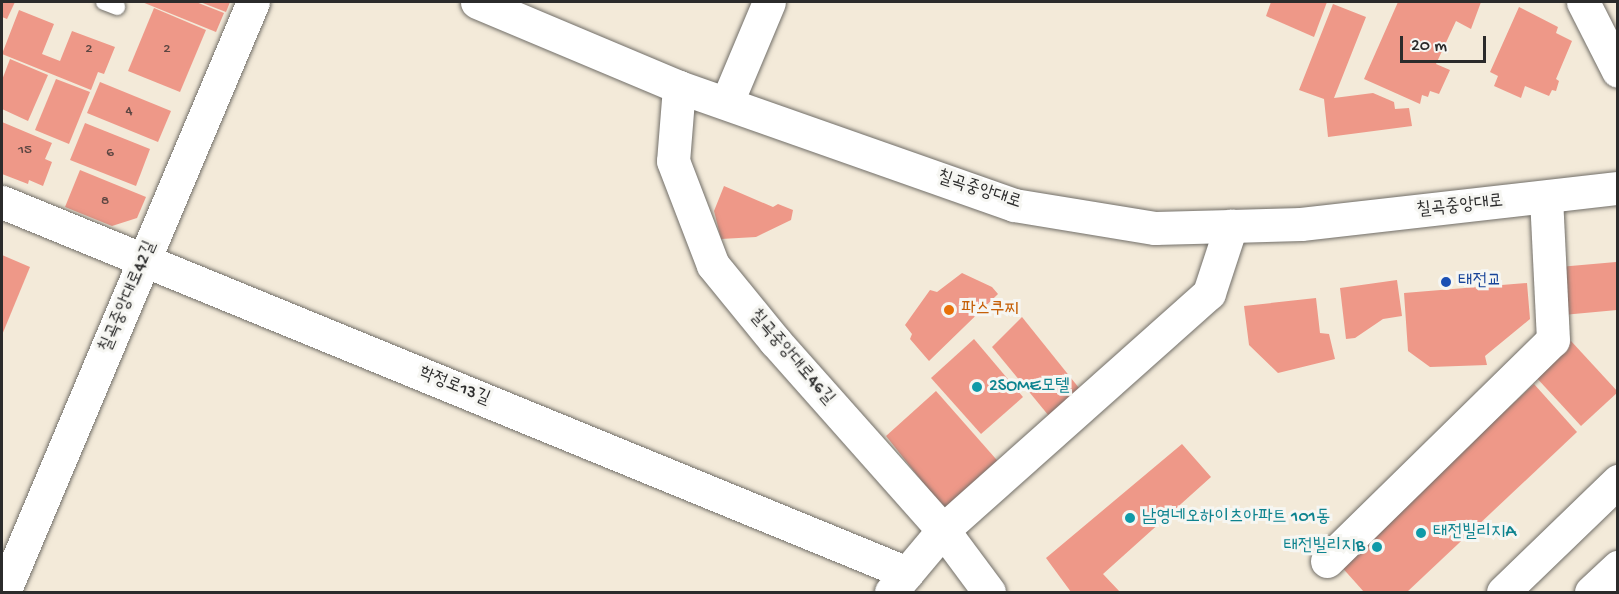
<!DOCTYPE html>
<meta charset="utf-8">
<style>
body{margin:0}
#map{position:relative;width:1619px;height:594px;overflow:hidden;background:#f3ead9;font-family:"Gochi Hand","Poor Story",sans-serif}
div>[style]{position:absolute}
.building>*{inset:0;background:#ee9888}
.roads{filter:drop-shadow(0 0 2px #716e68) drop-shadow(0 0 2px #716e68)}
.lane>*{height:16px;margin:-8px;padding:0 8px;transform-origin:8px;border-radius:8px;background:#fff}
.street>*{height:33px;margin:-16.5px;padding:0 16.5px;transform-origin:16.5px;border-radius:16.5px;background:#fff}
.primary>*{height:33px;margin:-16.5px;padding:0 16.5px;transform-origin:16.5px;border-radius:16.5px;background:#fff}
.dots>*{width:16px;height:16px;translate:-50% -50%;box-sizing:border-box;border:3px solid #f6f6f2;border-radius:50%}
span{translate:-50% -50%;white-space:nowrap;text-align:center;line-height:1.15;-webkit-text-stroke:6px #f6f6f2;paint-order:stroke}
.number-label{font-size:15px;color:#5c4642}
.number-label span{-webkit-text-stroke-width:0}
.street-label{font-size:18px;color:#2b2b2b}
.transit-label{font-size:18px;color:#164399}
.left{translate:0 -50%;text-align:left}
.food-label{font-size:18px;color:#c56008}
.culture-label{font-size:18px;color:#0d838f}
.right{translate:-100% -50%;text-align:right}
.frame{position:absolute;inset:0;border:3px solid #2b2b2b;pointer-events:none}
.scale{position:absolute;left:1400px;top:36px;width:86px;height:27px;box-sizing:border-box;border:3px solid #2b2b2b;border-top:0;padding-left:8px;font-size:18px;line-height:21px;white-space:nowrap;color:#2b2b2b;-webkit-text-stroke:4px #f6f6f2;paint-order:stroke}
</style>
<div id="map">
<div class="building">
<div style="clip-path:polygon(2px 2px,15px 2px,7px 19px,2px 17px)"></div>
<div style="clip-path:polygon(142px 2px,196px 2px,224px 13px,216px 32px)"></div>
<div style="clip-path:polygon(200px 2px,230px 2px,226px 12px)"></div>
<div style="clip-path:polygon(1271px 2px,1327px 2px,1314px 37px,1266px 16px)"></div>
<div style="clip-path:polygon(1398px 2px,1481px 2px,1471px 29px,1456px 21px,1436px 64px,1450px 70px,1439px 94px,1430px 91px,1428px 97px,1422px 95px,1420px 104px,1364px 79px)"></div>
<div style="clip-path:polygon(1333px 4px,1366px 17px,1334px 98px,1373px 93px,1394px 102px,1395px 109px,1409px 108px,1412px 126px,1328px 137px,1324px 99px,1299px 90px)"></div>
<div style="clip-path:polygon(1519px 7px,1558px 27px,1556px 33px,1572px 41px,1556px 79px,1559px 81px,1556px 91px,1552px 90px,1549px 96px,1525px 86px,1521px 98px,1494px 86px,1498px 76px,1490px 72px)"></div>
<div style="clip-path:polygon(154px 8px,206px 30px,180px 92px,128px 71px)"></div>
<div style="clip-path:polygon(19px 10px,54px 24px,42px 54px,60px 61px,72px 31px,115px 47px,104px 74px,98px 72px,91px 90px,2px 54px)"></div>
<div style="clip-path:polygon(10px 59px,48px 75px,28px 121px,2px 109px,2px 80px)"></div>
<div style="clip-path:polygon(56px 79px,90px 92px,69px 144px,35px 130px)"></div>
<div style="clip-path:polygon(100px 82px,171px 111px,158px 142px,87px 113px)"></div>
<div style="clip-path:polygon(2px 122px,52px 143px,45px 159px,52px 162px,43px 186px,29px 180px,28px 184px,2px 174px)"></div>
<div style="clip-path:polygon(85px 123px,150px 149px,136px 186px,70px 160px)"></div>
<div style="clip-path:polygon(80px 170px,146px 197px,137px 218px,112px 226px,65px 207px)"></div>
<div style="clip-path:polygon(724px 186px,773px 207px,778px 204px,793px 210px,791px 220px,756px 237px,721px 239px,714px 211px)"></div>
<div style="clip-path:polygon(2px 255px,30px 267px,2px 335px)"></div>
<div style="clip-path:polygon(1616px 262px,1617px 310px,1563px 315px,1559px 267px)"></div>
<div style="clip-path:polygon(962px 273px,992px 287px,998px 294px,929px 361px,910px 339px,912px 334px,905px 325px,930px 290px,937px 292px)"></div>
<div style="clip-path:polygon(1397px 280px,1402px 316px,1383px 319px,1355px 338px,1346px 339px,1340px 288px)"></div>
<div style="clip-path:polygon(1527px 283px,1530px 319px,1485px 356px,1487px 365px,1430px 367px,1408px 351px,1404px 293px)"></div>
<div style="clip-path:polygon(1316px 298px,1320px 333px,1329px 334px,1335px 359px,1278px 373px,1249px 345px,1244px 306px)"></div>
<div style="clip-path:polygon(1022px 317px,1079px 388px,1049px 416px,992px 347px)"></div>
<div style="clip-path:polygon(974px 339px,1023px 397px,981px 434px,931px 378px)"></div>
<div style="clip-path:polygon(1571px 341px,1618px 392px,1581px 426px,1534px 375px)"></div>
<div style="clip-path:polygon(1534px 384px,1577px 432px,1407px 592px,1364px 592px,1339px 564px)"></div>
<div style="clip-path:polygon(936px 391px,1003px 467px,948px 514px,886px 436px)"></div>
<div style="clip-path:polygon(1182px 444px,1211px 477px,1103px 574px,1120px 592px,1071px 592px,1046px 558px)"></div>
</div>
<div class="roads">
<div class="lane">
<div style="left:104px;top:2px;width:14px;rotate:21deg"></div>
</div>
<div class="street">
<div style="left:1583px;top:2px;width:77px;rotate:63.1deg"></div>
<div style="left:679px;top:87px;width:74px;rotate:94.6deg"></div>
<div style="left:673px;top:161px;width:111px;rotate:69deg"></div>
<div style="left:713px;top:265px;width:98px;rotate:50.8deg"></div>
<div style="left:775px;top:341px;width:253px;rotate:48.4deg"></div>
<div style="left:943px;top:530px;width:77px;rotate:53.4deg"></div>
<div style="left:727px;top:102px;width:108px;rotate:-67.2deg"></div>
<div style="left:2px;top:202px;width:978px;rotate:22.29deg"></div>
<div style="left:1327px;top:561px;width:316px;rotate:-44.4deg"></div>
<div style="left:1553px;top:340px;width:143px;rotate:-92.8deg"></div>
<div style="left:4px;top:592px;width:640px;rotate:-67.12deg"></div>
<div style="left:891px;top:592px;width:81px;rotate:-50deg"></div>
<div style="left:943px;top:530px;width:356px;rotate:-41.7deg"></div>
<div style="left:1209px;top:293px;width:71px;rotate:-71.8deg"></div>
<div style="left:1503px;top:592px;width:160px;rotate:-44deg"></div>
<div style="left:1591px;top:592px;width:37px;rotate:-43deg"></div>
</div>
<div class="primary">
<div style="left:477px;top:2px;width:219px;rotate:22.8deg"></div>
<div style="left:679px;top:87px;width:355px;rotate:19.4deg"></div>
<div style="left:1014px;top:205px;width:143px;rotate:9.3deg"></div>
<div style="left:1155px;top:228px;width:76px;rotate:-1.5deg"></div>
<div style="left:1231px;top:226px;width:70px;rotate:-1.6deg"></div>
<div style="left:1301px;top:224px;width:319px;rotate:-6.5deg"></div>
</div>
</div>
<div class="dots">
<div style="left:1446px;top:282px;background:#1a4fb4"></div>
<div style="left:949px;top:310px;background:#e8710a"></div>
<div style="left:977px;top:387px;background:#0f9aa8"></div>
<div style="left:1130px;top:518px;background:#0f9aa8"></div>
<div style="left:1421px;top:533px;background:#0f9aa8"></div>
<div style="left:1377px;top:547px;background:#0f9aa8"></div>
</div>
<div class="number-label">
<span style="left:89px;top:50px">2</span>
<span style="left:167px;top:50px">2</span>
<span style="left:129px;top:112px">4</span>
<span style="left:25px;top:151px">15</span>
<span style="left:110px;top:154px">6</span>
<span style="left:105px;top:202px">8</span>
</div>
<div class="street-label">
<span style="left:979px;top:191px;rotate:18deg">칠곡중앙대로</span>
<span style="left:1460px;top:207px;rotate:-6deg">칠곡중앙대로</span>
<span style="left:129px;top:297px;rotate:-67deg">칠곡중앙대로42길</span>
<span style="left:791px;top:358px;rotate:49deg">칠곡중앙대로46길</span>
<span style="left:454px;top:387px;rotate:22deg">학정로13길</span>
</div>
<div class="transit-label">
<span class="left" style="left:1458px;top:282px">태전교</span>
</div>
<div class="food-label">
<span class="left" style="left:961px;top:310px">파스쿠찌</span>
</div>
<div class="culture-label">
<span class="left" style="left:989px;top:387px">2SOME모텔</span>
<span class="left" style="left:1142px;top:518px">남영네오하이츠아파트 101동</span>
<span class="left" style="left:1433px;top:533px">태전빌리지A</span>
<span class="right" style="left:1365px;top:547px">태전빌리지B</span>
</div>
<div class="frame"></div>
<div class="scale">20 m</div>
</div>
